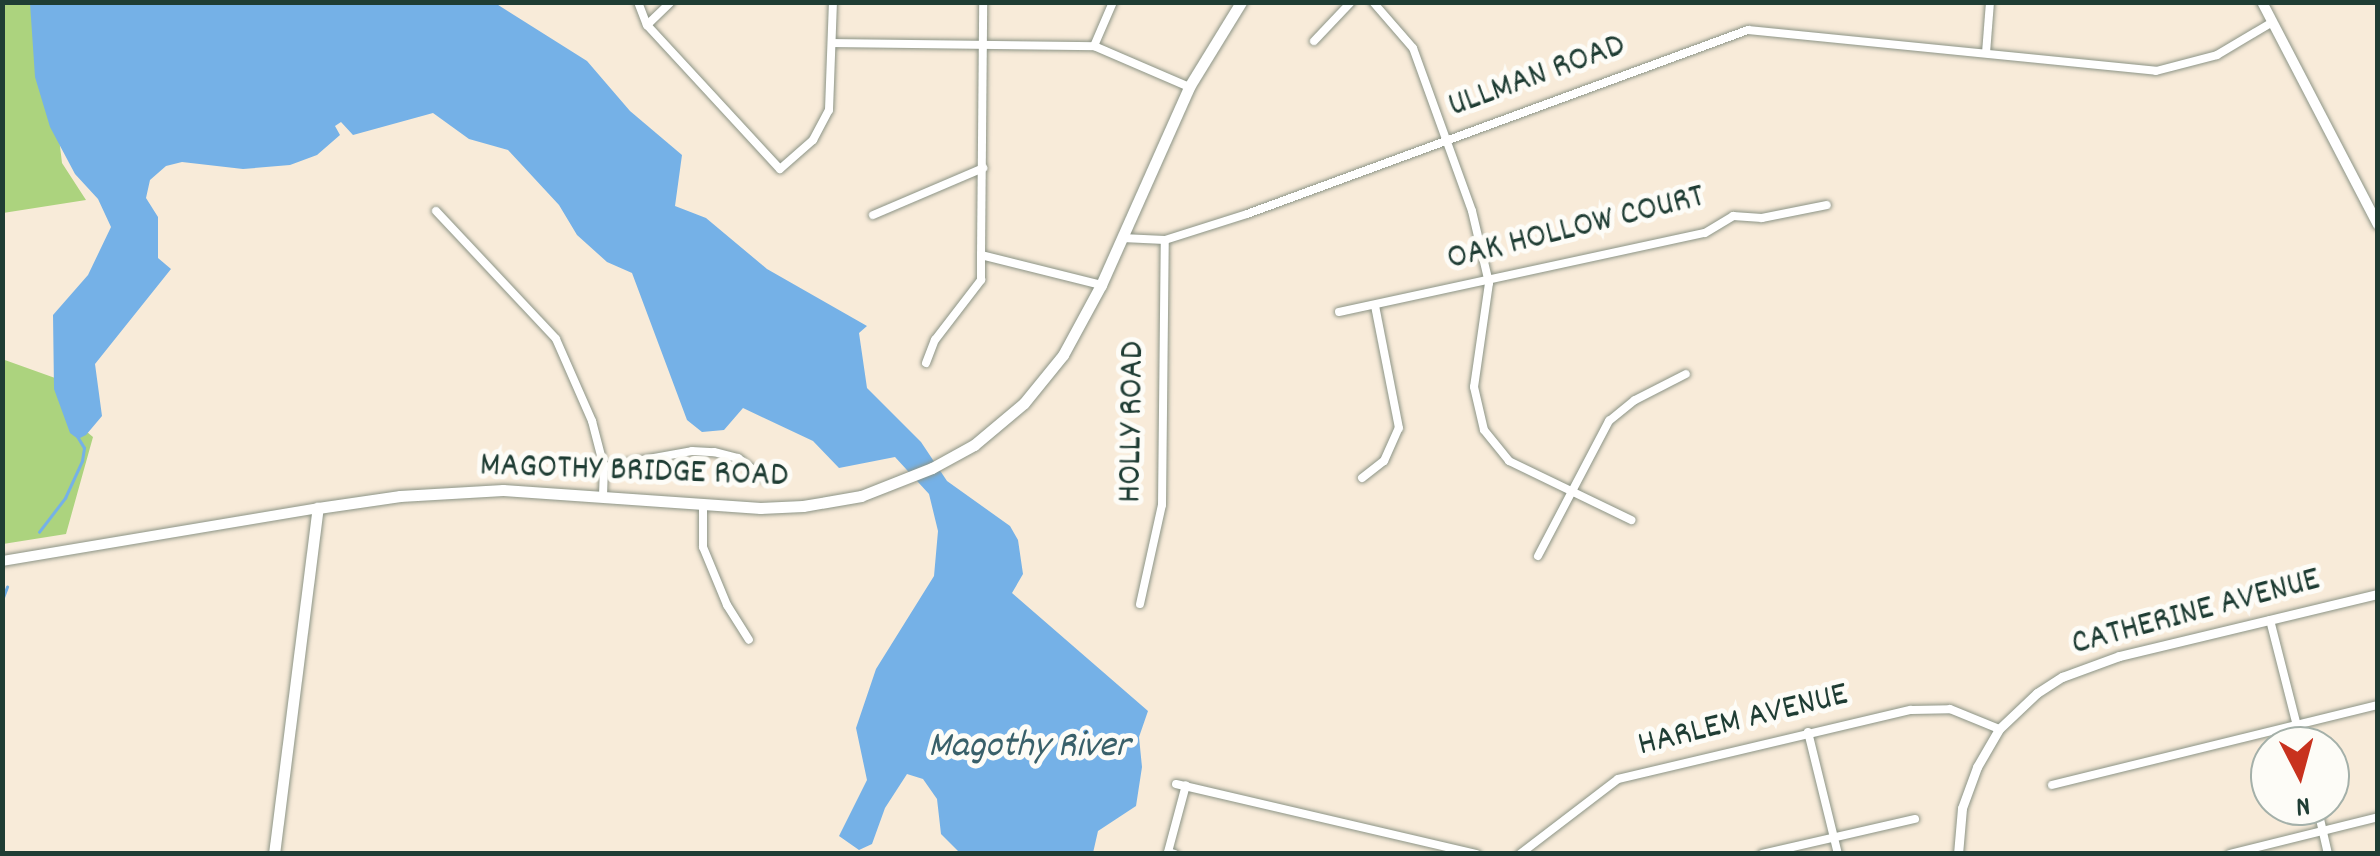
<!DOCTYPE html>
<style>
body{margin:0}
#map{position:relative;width:2380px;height:856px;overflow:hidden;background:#f8ebd9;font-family:Dekko,sans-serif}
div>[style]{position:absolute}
.green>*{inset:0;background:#acd37e}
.water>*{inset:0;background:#75b1e7}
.stream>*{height:2.5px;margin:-1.25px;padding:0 1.25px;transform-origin:1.25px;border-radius:1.25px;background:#75b1e7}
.roads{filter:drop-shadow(0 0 2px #8c9486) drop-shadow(0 0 2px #8c9486)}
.minor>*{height:8px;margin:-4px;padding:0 4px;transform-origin:4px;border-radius:4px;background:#fff}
.tertiary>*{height:9px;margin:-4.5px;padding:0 4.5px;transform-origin:4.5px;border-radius:4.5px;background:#fff}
.secondary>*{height:10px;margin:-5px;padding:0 5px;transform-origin:5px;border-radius:5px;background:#fff}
.primary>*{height:11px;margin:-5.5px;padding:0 5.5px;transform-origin:5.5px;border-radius:5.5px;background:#fff}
span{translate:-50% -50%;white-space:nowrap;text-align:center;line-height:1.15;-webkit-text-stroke:10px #fdfcf7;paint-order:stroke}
.street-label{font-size:35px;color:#1f3d34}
.water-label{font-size:38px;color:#39606a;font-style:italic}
.frame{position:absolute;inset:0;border:5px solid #1f3d34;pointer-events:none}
.north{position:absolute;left:2250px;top:726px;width:100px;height:100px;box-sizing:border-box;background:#fdfcf7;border:2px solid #a4b0a9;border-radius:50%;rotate:174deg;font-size:28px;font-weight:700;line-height:40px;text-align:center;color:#1f3d34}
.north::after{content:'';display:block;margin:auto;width:35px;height:45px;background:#c8321e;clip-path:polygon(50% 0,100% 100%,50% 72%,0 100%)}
</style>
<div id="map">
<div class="green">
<div style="clip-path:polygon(2px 3px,43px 3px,62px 163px,86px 200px,3px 213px)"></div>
<div style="clip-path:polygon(2px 359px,69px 383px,64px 413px,93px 437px,66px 534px,3px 544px)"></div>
</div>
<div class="water">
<div style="clip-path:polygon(30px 3px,495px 3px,587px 61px,630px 111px,682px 155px,675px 206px,706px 218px,767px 269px,867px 326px,859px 333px,867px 388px,921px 442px,947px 481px,1010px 526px,1018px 540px,1023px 574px,1012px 593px,1148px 711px,1139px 737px,1142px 767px,1136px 806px,1098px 831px,1093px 853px,960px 853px,941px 834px,937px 799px,923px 779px,907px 774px,885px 808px,872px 844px,859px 850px,839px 836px,867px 780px,856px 728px,876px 669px,934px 576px,938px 531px,929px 494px,895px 457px,839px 468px,813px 441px,743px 408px,724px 430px,702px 432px,687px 420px,632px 273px,607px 262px,577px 235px,559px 205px,508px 150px,469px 139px,433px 113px,353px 135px,341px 122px,335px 126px,340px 135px,317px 155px,290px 165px,243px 169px,182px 162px,166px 166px,150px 180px,146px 198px,158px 217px,158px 258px,171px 269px,95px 364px,102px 416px,86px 435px,78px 439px,70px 433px,54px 389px,53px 315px,88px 275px,111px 227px,98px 199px,75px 174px,50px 127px,35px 77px)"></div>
</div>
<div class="stream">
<div style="left:39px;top:532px;width:43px;rotate:-52.6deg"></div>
<div style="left:65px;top:498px;width:41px;rotate:-65.3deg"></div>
<div style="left:82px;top:461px;width:13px;rotate:-81deg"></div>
<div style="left:84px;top:448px;width:12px;rotate:-121deg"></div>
<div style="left:2px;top:600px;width:14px;rotate:-69deg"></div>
</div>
<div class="roads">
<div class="minor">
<div style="left:638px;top:2px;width:25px;rotate:69deg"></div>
<div style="left:647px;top:25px;width:196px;rotate:47.3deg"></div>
<div style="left:780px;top:169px;width:44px;rotate:-41.3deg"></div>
<div style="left:813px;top:140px;width:34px;rotate:-62deg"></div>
<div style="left:829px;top:110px;width:108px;rotate:-87.9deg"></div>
<div style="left:1373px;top:2px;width:61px;rotate:49deg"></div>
<div style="left:1413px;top:48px;width:173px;rotate:70.1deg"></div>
<div style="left:1472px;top:211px;width:74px;rotate:76.7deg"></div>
<div style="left:1489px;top:283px;width:105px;rotate:98.2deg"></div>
<div style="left:1474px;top:387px;width:44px;rotate:76.9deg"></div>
<div style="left:1484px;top:430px;width:40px;rotate:51deg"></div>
<div style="left:1509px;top:461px;width:136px;rotate:25.8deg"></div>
<div style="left:647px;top:25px;width:33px;rotate:-44deg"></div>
<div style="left:1314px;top:41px;width:54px;rotate:-46.5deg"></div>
<div style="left:833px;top:43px;width:261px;rotate:0.7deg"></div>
<div style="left:1094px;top:46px;width:103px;rotate:23.3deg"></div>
<div style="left:1094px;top:46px;width:48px;rotate:-66.6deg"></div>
<div style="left:1986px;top:53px;width:51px;rotate:-85.5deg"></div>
<div style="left:436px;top:211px;width:175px;rotate:46.8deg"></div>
<div style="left:556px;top:339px;width:90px;rotate:66.3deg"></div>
<div style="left:592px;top:421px;width:48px;rotate:75.4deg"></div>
<div style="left:604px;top:467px;width:30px;rotate:92deg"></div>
<div style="left:873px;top:215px;width:120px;rotate:-23.1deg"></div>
<div style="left:1122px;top:238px;width:43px;rotate:2.7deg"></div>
<div style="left:1165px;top:240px;width:86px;rotate:-17.6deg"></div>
<div style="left:1247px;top:214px;width:534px;rotate:-20.17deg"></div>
<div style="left:1748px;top:30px;width:410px;rotate:5.7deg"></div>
<div style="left:2156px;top:71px;width:63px;rotate:-14.7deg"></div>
<div style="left:2217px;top:55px;width:63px;rotate:-30.7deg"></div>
<div style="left:981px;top:255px;width:253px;rotate:-89.5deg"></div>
<div style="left:1339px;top:312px;width:374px;rotate:-12.2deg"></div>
<div style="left:1705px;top:233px;width:33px;rotate:-31deg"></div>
<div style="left:1733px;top:216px;width:29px;rotate:4deg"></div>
<div style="left:1762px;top:218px;width:66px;rotate:-11.3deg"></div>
<div style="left:926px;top:363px;width:25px;rotate:-69deg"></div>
<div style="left:935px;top:340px;width:76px;rotate:-52.5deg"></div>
<div style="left:981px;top:280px;width:25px;rotate:-90deg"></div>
<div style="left:981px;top:255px;width:124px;rotate:14deg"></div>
<div style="left:604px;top:467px;width:89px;rotate:-10.3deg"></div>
<div style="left:692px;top:451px;width:22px;rotate:3deg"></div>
<div style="left:714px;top:452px;width:25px;rotate:14deg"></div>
<div style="left:738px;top:458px;width:34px;rotate:38deg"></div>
<div style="left:1362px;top:478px;width:28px;rotate:-38deg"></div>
<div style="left:1384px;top:461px;width:36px;rotate:-66deg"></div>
<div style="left:1399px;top:428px;width:124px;rotate:-101.1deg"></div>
<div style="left:703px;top:504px;width:43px;rotate:90deg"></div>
<div style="left:703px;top:547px;width:63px;rotate:67.5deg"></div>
<div style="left:727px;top:605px;width:41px;rotate:57.8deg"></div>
<div style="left:1538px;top:556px;width:153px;rotate:-62.3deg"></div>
<div style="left:1609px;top:421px;width:33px;rotate:-39deg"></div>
<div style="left:1635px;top:400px;width:57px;rotate:-27deg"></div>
<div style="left:1140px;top:604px;width:101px;rotate:-77.5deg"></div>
<div style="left:1162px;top:505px;width:265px;rotate:-89.4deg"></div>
<div style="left:2270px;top:620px;width:130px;rotate:75.7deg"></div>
<div style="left:1808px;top:732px;width:126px;rotate:76.2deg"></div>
<div style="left:1176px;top:784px;width:309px;rotate:13.1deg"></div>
<div style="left:2052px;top:785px;width:336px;rotate:-13.8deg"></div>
<div style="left:2317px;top:806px;width:49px;rotate:77.1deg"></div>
<div style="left:1175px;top:854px;width:7px;rotate:-164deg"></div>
<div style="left:1168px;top:852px;width:69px;rotate:-75deg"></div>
<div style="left:1520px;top:854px;width:123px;rotate:-37.4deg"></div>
<div style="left:1618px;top:779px;width:301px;rotate:-13.3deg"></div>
<div style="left:1911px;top:710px;width:39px;rotate:-1deg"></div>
<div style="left:1950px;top:709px;width:53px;rotate:22.2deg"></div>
<div style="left:1762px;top:854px;width:157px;rotate:-12.9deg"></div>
<div style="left:2230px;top:854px;width:153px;rotate:-14deg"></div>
</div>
<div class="tertiary">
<div style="left:1958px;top:854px;width:46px;rotate:-85deg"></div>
<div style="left:1962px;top:808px;width:44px;rotate:-69.9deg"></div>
<div style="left:1977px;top:767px;width:44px;rotate:-59.9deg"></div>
<div style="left:1999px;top:729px;width:52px;rotate:-43.5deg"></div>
<div style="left:2037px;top:693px;width:30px;rotate:-33deg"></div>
<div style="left:2062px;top:677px;width:61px;rotate:-20.2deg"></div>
<div style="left:2119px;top:656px;width:266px;rotate:-13.5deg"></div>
</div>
<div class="secondary">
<div style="left:2262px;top:2px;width:251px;rotate:62.5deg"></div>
<div style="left:2px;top:561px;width:320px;rotate:-9.5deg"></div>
</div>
<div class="primary">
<div style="left:274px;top:854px;width:349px;rotate:-82.8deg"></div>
<div style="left:318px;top:508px;width:83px;rotate:-8.3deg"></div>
<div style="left:400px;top:496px;width:103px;rotate:-3.3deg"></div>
<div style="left:503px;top:490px;width:258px;rotate:4deg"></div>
<div style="left:760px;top:508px;width:43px;rotate:-2.7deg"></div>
<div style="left:803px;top:506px;width:59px;rotate:-9.8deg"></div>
<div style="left:861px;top:496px;width:76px;rotate:-21.5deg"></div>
<div style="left:932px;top:468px;width:48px;rotate:-28.7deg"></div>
<div style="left:974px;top:445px;width:65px;rotate:-40deg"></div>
<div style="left:1024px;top:403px;width:62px;rotate:-50.9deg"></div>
<div style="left:1063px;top:355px;width:80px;rotate:-61.5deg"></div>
<div style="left:1101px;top:285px;width:217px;rotate:-66deg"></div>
<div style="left:1189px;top:87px;width:100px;rotate:-58.5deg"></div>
</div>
</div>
<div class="street-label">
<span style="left:1537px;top:77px;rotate:-20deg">ULLMAN ROAD</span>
<span style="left:1576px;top:229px;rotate:-14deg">OAK HOLLOW COURT</span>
<span style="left:1133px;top:422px;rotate:-89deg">HOLLY ROAD</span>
<span style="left:634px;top:472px;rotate:2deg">MAGOTHY BRIDGE ROAD</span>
<span style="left:2196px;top:613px;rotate:-15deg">CATHERINE AVENUE</span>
<span style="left:1743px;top:721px;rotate:-14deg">HARLEM AVENUE</span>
</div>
<div class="water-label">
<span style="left:1029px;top:748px">Magothy River</span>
</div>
<div class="frame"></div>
<div class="north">N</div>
</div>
